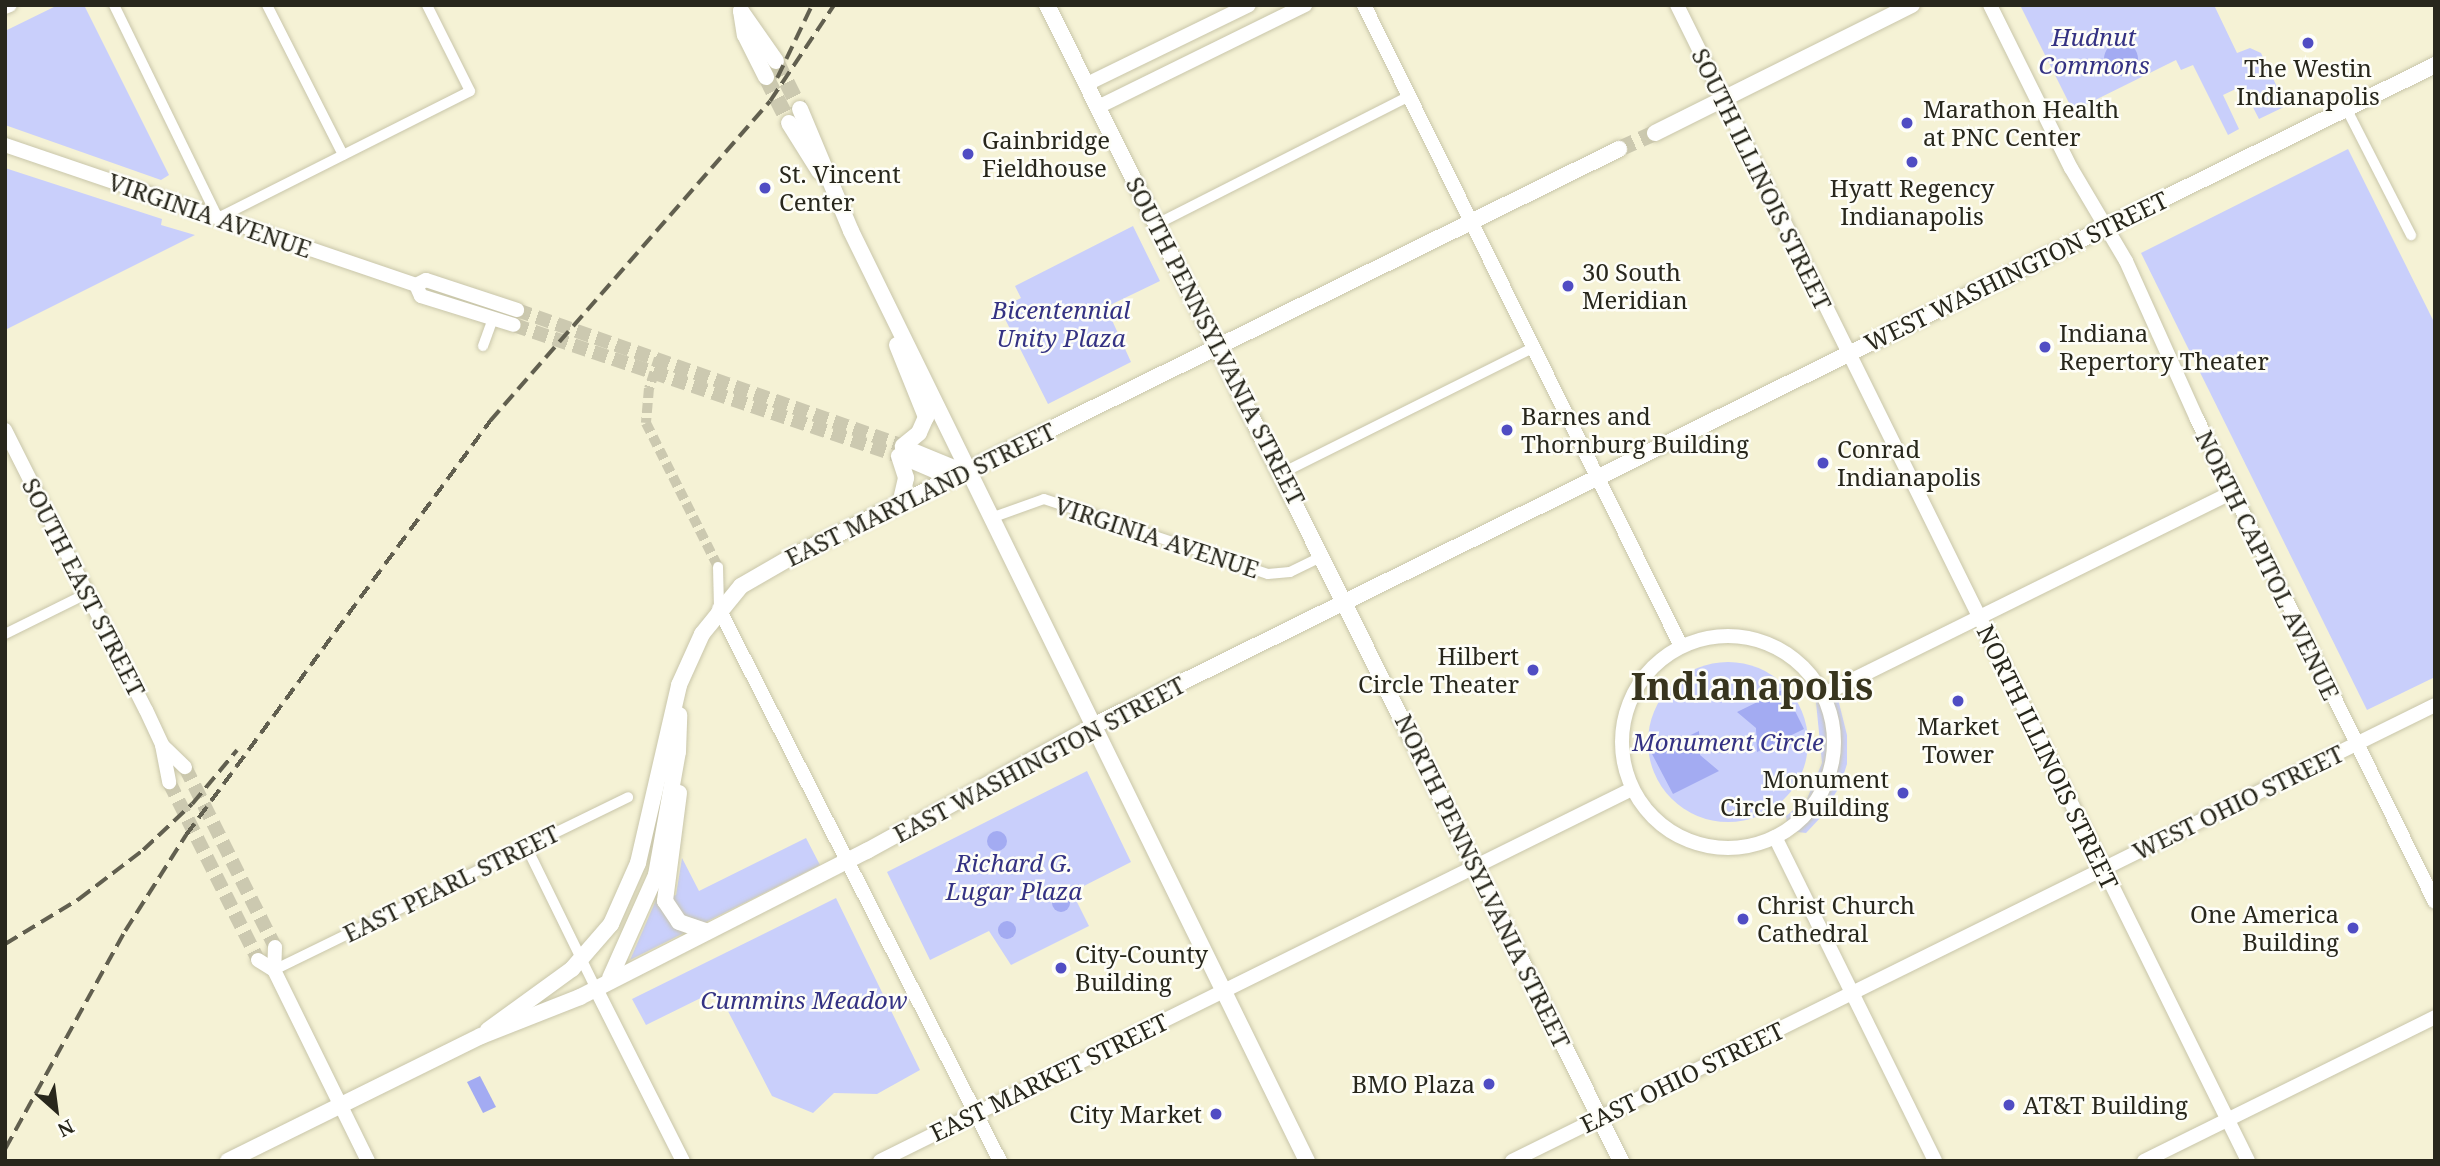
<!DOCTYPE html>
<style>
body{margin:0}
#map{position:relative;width:2440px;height:1166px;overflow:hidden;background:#f5f2d5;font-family:"Noto Serif",serif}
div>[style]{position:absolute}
.green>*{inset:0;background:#c9cffb}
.round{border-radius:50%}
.water>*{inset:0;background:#a3abf2}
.street-tunnel>*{height:10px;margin-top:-5px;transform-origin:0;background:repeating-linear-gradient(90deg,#ccc9b0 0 10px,transparent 0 15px)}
.secondary-tunnel>*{height:14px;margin-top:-7px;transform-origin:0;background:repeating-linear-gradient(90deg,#ccc9b0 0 14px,transparent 0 21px)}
.primary-tunnel>*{height:16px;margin-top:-8px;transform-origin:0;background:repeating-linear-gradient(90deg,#ccc9b0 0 16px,transparent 0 24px)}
.roads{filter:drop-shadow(0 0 2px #c9c6aa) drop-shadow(0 0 2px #c9c6aa)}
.street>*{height:10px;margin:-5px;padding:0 5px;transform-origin:5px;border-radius:5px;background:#fff}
.secondary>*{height:14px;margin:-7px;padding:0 7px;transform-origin:7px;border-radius:7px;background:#fff}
.secondary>.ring{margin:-7px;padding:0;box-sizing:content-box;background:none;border:14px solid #fff;border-radius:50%}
.primary>*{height:16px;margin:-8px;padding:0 8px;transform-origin:8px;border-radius:8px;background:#fff}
.rail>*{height:3.5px;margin-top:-1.75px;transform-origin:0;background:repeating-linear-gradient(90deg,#615f4f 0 14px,transparent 0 21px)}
.dots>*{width:19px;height:19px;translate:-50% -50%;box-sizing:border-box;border:4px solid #fefef8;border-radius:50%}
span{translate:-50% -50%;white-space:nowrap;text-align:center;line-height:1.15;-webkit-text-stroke:5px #fefef8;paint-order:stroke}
.park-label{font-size:24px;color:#343283;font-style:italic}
.poi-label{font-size:24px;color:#28271c}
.left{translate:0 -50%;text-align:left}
.right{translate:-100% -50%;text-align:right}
.street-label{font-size:24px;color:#28271c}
.town-label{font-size:38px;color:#38351e;font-weight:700}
.frame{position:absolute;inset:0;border:7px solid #28271c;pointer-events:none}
.north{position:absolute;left:21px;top:1075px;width:70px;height:70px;-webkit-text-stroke:5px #fefef8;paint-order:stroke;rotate:152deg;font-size:19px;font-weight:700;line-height:28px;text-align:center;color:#28271c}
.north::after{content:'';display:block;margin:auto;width:24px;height:32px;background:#28271c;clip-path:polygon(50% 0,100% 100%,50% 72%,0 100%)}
</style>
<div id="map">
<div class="green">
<div style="clip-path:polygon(58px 5px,84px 5px,169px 175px,161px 180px,5px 125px,5px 31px)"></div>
<div style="clip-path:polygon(2020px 5px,2214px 5px,2237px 53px,2250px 48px,2261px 53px,2286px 106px,2259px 119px,2242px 86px,2223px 95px,2239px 129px,2228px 135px,2193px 65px,2181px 70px,2176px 60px,2073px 111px)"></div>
<div style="clip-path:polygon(2348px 149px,2435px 324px,2435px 677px,2367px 710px,2141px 253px)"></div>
<div style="clip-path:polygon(5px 168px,162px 219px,161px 225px,195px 235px,5px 330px)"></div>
<div style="clip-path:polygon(1133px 226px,1160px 281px,1106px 307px,1131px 362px,1048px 404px,1000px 309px,1021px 298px,1015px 286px)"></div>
<div class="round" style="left:1648px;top:662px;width:160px;height:160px"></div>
<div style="clip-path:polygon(1837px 695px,1847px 735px,1847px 764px,1840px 786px,1820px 818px,1806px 833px,1798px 832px,1787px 823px,1786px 816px,1807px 799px,1822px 763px,1816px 702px,1820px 696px)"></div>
<div style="clip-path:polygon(1087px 771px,1131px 862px,1072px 892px,1089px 926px,1011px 965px,989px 931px,930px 960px,887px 872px)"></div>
<div style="clip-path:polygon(806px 838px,820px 865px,630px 960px,656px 900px,676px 895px,682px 858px,699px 891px)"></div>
<div style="clip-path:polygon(836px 898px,920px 1070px,877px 1094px,834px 1093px,813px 1113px,772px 1096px,717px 990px,646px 1025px,632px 999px)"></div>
</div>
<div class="water">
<div class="round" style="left:2104px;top:42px;width:34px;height:34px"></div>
<div style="clip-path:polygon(1784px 689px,1804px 729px,1757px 752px,1756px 728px,1737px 712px)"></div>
<div style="clip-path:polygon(1699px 731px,1700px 755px,1719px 771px,1673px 794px,1652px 754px)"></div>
<div class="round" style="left:987px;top:831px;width:20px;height:20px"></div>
<div class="round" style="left:1052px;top:894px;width:18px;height:18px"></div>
<div class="round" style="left:998px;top:921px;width:18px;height:18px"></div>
<div style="clip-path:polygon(480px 1076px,496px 1107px,483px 1113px,467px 1082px)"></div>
</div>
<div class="street-tunnel">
<div style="left:659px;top:358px;width:32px;rotate:108deg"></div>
<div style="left:649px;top:388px;width:35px;rotate:95deg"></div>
<div style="left:646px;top:423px;width:161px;rotate:63.4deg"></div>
</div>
<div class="secondary-tunnel">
<div style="left:517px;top:310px;width:409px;rotate:19.4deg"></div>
<div style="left:514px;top:325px;width:407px;rotate:18.8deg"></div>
<div style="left:185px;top:767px;width:201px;rotate:63.4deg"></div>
<div style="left:169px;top:782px;width:199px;rotate:63.4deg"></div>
</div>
<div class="primary-tunnel">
<div style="left:776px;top:61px;width:54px;rotate:63.4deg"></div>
<div style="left:766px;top:77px;width:51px;rotate:63.4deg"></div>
<div style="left:1619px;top:149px;width:39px;rotate:-24deg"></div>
</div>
<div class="roads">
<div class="street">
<div style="left:114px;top:5px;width:237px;rotate:64deg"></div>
<div style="left:218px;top:218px;width:282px;rotate:-26.7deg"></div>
<div style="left:470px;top:91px;width:96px;rotate:-116.6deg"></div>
<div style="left:267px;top:5px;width:168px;rotate:63.1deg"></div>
<div style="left:2346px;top:108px;width:143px;rotate:62.9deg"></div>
<div style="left:1157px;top:224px;width:283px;rotate:-26.9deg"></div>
<div style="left:483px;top:346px;width:29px;rotate:-70deg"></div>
<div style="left:1282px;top:473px;width:280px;rotate:-26.5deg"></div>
<div style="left:991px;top:518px;width:56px;rotate:-19.7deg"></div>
<div style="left:1044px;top:499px;width:236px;rotate:18.5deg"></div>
<div style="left:1268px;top:574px;width:22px;rotate:-5deg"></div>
<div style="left:1290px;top:572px;width:37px;rotate:-26deg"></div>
<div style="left:718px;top:567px;width:42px;rotate:88.6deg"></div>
<div style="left:5px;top:634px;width:93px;rotate:-26.3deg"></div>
<div style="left:526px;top:846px;width:157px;rotate:63.9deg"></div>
<div style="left:274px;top:970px;width:394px;rotate:-26deg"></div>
</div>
<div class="secondary">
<div style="left:1364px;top:5px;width:715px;rotate:63.69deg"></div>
<div style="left:1677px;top:5px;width:1289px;rotate:63.71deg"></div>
<div style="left:1990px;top:5px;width:182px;rotate:63.6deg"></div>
<div style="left:2071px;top:168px;width:108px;rotate:59.4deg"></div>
<div style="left:2126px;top:261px;width:173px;rotate:65.8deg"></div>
<div style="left:2197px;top:419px;width:538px;rotate:63.77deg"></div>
<div style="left:5px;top:7px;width:5px;rotate:-22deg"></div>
<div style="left:1087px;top:84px;width:180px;rotate:-26deg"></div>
<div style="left:1098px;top:107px;width:231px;rotate:-26.2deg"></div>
<div style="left:5px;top:145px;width:434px;rotate:18.8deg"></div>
<div style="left:416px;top:285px;width:12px;rotate:66deg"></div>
<div style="left:421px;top:296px;width:97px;rotate:17.3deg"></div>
<div style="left:416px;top:285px;width:11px;rotate:-27deg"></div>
<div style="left:426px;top:280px;width:96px;rotate:18.2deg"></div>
<div style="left:5px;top:430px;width:313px;rotate:63.3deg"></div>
<div style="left:146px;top:710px;width:38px;rotate:65deg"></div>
<div style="left:162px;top:745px;width:38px;rotate:79deg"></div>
<div style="left:903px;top:446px;width:61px;rotate:22.3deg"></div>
<div style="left:899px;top:456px;width:40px;rotate:23.4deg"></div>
<div style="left:936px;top:472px;width:26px"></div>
<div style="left:719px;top:609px;width:619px;rotate:63.02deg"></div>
<div class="ring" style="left:1622px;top:636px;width:198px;height:198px"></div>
<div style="left:1824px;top:694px;width:455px;rotate:-26.3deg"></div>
<div style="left:162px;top:745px;width:32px;rotate:44deg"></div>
<div style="left:1775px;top:837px;width:361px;rotate:63.7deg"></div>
<div style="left:275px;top:947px;width:23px;rotate:92deg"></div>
<div style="left:274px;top:970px;width:213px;rotate:63.8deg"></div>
<div style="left:258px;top:960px;width:19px;rotate:32deg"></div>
<div style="left:595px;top:987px;width:195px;rotate:63.2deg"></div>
<div style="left:880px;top:1161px;width:839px;rotate:-26.32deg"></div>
<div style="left:1512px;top:1161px;width:1029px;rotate:-26.29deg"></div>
<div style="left:2144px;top:1161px;width:325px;rotate:-26.3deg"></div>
</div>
<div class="primary">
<div style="left:1047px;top:5px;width:1291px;rotate:63.59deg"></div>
<div style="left:741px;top:11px;width:24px;rotate:81deg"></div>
<div style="left:745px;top:35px;width:47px;rotate:63.4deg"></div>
<div style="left:741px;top:11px;width:61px;rotate:55deg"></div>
<div style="left:800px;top:109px;width:132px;rotate:67.3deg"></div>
<div style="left:851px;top:231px;width:1036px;rotate:63.88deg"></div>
<div style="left:789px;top:123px;width:57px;rotate:58deg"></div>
<div style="left:1655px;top:133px;width:287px;rotate:-26.5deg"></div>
<div style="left:897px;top:345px;width:78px;rotate:68.1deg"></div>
<div style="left:926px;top:417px;width:17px;rotate:114deg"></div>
<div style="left:919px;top:433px;width:21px;rotate:141deg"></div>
<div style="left:899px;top:456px;width:23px;rotate:72deg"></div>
<div style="left:906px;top:478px;width:27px;rotate:103deg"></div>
<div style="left:679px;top:793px;width:109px;rotate:97.4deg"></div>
<div style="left:665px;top:901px;width:25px;rotate:56deg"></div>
<div style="left:679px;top:922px;width:28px;rotate:19deg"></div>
<div style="left:610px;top:978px;width:113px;rotate:-65.9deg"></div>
<div style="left:656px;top:875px;width:125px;rotate:-79.9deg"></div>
<div style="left:678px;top:752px;width:37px;rotate:-88deg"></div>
<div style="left:488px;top:1030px;width:104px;rotate:-36deg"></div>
<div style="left:572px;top:969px;width:60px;rotate:-49.1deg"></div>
<div style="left:611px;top:924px;width:67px;rotate:-66.1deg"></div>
<div style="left:638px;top:863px;width:183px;rotate:-77deg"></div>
<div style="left:679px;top:685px;width:56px;rotate:-65.7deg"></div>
<div style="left:702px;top:634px;width:62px;rotate:-50.9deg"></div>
<div style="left:741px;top:586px;width:60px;rotate:-30deg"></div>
<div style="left:793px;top:556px;width:921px;rotate:-26.23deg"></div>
<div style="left:228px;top:1161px;width:282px;rotate:-26.3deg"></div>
<div style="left:481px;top:1036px;width:106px;rotate:-21.5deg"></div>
<div style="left:580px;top:997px;width:322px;rotate:-27deg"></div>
<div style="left:867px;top:851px;width:260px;rotate:-28.9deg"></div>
<div style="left:1095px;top:725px;width:1494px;rotate:-26.22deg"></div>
</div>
</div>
<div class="rail">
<div style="left:777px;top:78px;width:81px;rotate:-64.4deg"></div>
<div style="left:5px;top:944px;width:87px;rotate:-31.3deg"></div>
<div style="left:79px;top:899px;width:81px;rotate:-37.4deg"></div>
<div style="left:143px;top:850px;width:67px;rotate:-43.2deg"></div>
<div style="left:192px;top:804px;width:70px;rotate:-50.2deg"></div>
<div style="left:5px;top:1149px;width:249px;rotate:-61.2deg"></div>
<div style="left:125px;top:931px;width:114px;rotate:-57.6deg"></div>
<div style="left:186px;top:835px;width:514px;rotate:-53.71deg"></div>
<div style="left:490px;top:421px;width:425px;rotate:-48.8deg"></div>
<div style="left:770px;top:101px;width:115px;rotate:-56.3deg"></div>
</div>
<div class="dots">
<div style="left:2308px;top:43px;background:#504dc3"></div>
<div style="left:1907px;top:123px;background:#504dc3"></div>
<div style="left:968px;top:154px;background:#504dc3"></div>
<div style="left:1912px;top:162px;background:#504dc3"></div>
<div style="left:765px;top:188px;background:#504dc3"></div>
<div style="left:1568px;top:286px;background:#504dc3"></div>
<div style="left:2045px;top:347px;background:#504dc3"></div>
<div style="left:1507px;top:430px;background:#504dc3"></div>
<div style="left:1823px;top:463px;background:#504dc3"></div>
<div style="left:1533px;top:670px;background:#504dc3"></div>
<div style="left:1958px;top:701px;background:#504dc3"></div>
<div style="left:1903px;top:793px;background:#504dc3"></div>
<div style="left:1743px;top:919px;background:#504dc3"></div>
<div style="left:2353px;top:928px;background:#504dc3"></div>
<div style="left:1061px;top:968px;background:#504dc3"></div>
<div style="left:1489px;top:1084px;background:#504dc3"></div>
<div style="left:2009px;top:1105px;background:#504dc3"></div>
<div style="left:1216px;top:1114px;background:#504dc3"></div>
</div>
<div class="park-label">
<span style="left:2094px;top:51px">Hudnut<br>Commons</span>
<span style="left:1061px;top:324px">Bicentennial<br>Unity Plaza</span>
<span style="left:1728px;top:742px">Monument Circle</span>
<span style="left:1014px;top:877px">Richard G.<br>Lugar Plaza</span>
<span style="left:804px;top:1000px">Cummins Meadow</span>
</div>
<div class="poi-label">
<span style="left:2308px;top:82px">The Westin<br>Indianapolis</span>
<span class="left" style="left:1923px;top:123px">Marathon Health<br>at PNC Center</span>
<span class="left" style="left:982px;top:154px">Gainbridge<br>Fieldhouse</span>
<span class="left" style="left:779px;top:188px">St. Vincent<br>Center</span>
<span style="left:1912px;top:202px">Hyatt Regency<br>Indianapolis</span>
<span class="left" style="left:1582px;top:286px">30 South<br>Meridian</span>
<span class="left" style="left:2059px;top:347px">Indiana<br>Repertory Theater</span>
<span class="left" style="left:1521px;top:430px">Barnes and<br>Thornburg Building</span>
<span class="left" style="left:1837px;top:463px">Conrad<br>Indianapolis</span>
<span class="right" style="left:1519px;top:670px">Hilbert<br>Circle Theater</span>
<span style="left:1958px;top:740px">Market<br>Tower</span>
<span class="right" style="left:1889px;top:793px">Monument<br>Circle Building</span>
<span class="left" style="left:1757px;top:919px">Christ Church<br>Cathedral</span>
<span class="right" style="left:2339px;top:928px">One America<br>Building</span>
<span class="left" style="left:1075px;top:968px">City-County<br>Building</span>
<span class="right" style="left:1475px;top:1084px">BMO Plaza</span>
<span class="left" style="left:2023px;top:1105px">AT&amp;T Building</span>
<span class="right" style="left:1202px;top:1114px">City Market</span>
</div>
<div class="street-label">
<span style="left:1762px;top:179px;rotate:64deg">SOUTH ILLINOIS STREET</span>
<span style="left:210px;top:215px;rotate:19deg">VIRGINIA AVENUE</span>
<span style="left:2016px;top:271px;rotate:-26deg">WEST WASHINGTON STREET</span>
<span style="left:1216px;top:341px;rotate:63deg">SOUTH PENNSYLVANIA STREET</span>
<span style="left:920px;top:494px;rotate:-26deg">EAST MARYLAND STREET</span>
<span style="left:1157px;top:537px;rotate:18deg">VIRGINIA AVENUE</span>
<span style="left:2268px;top:565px;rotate:64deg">NORTH CAPITOL AVENUE</span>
<span style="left:84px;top:587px;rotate:63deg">SOUTH EAST STREET</span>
<span style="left:2048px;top:757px;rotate:64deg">NORTH ILLINOIS STREET</span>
<span style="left:1039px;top:759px;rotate:-28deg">EAST WASHINGTON STREET</span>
<span style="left:2238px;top:802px;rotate:-26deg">WEST OHIO STREET</span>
<span style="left:1483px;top:881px;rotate:64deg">NORTH PENNSYLVANIA STREET</span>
<span style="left:451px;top:883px;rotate:-26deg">EAST PEARL STREET</span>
<span style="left:1049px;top:1077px;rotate:-26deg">EAST MARKET STREET</span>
<span style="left:1682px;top:1077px;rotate:-26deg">EAST OHIO STREET</span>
</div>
<div class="town-label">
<span style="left:1752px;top:686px">Indianapolis</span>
</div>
<div class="frame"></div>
<div class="north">N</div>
</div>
